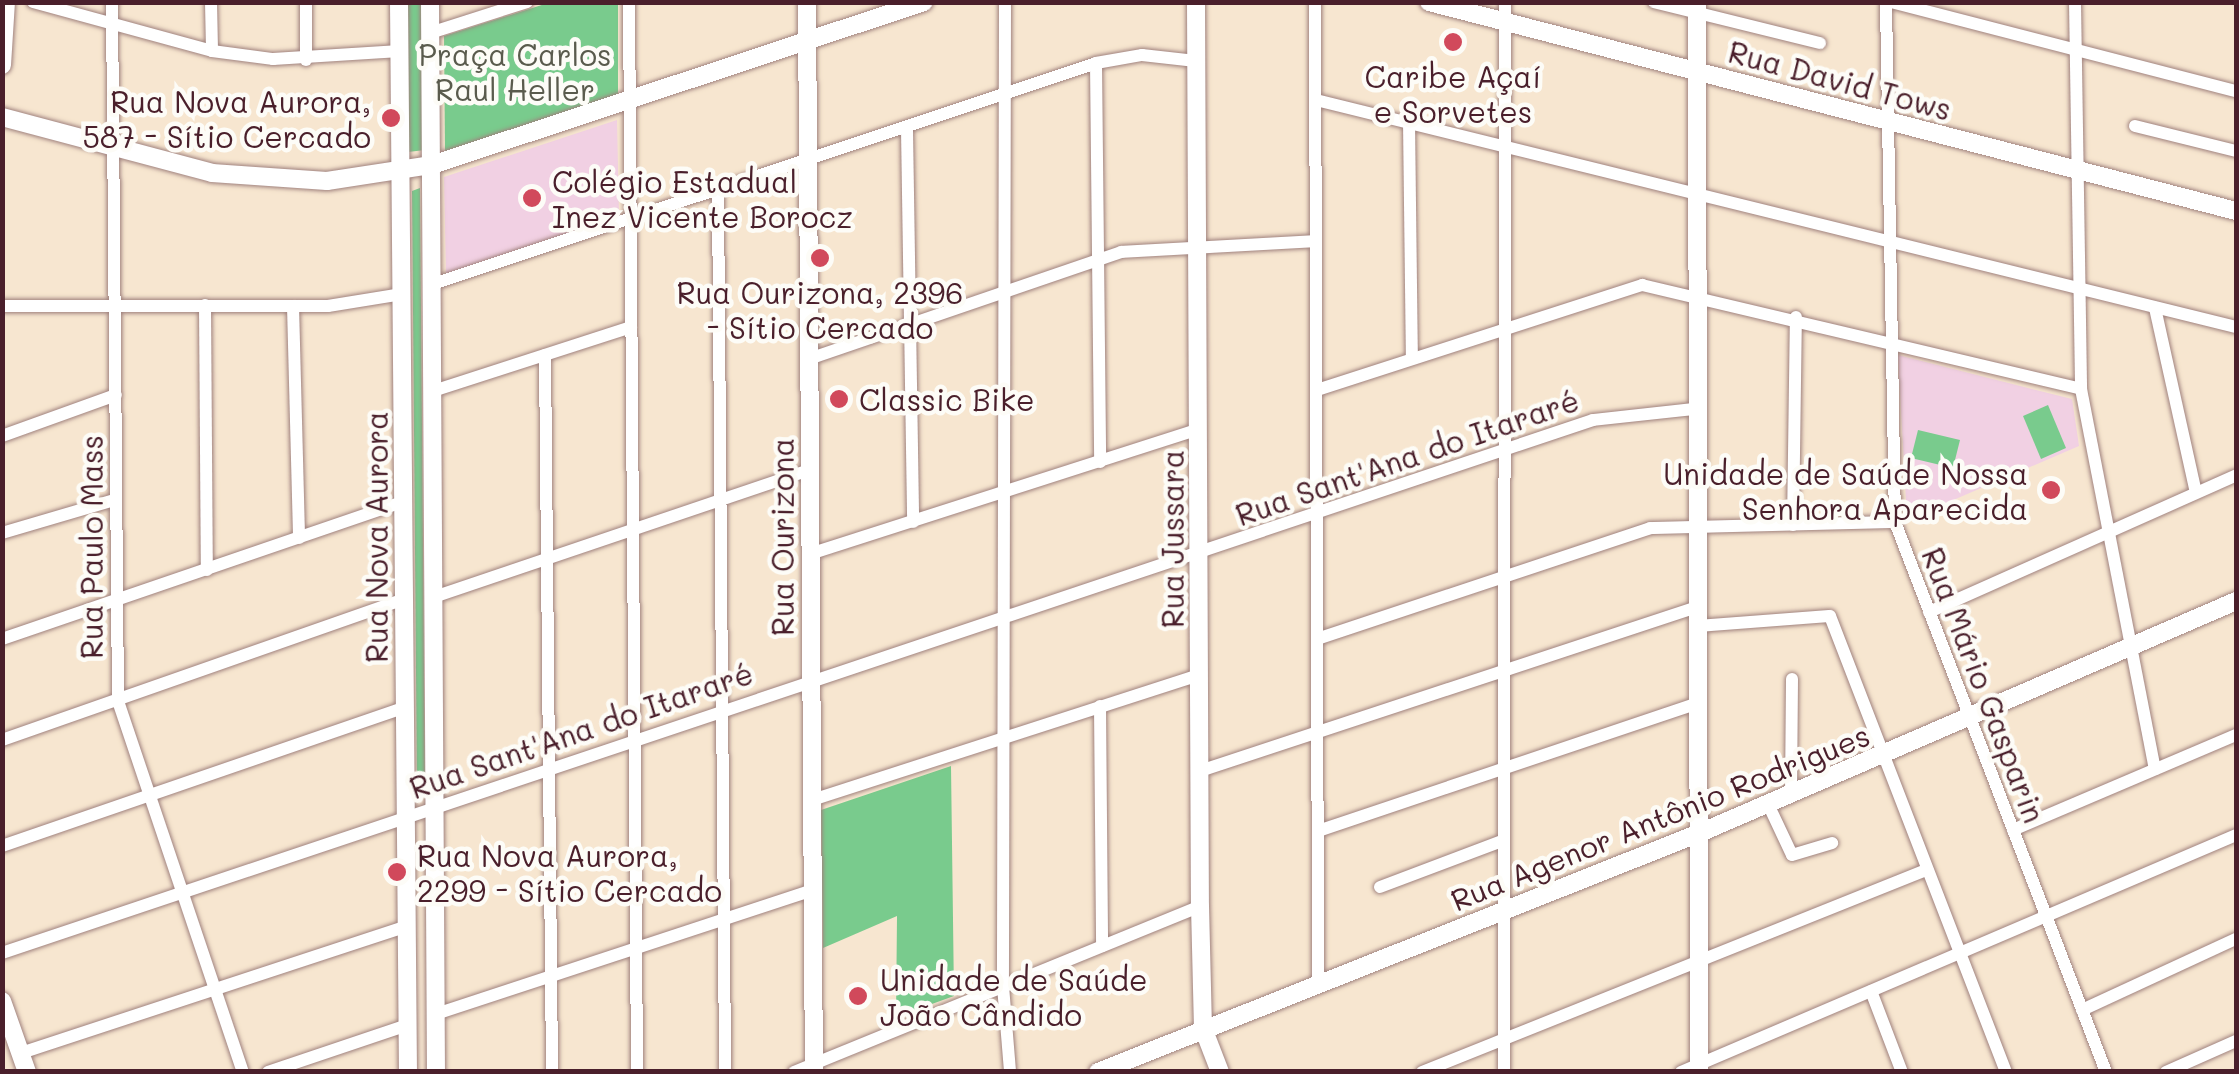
<!DOCTYPE html>
<meta charset="utf-8">
<style>
body{margin:0}
#map{position:relative;width:2239px;height:1074px;overflow:hidden;background:#f7e6d0;font-family:Mali,sans-serif}
div>[style]{position:absolute}
.built>*{inset:0;background:#f1d0e3}
.green>*{inset:0;background:#79cb8d}
.roads{filter:drop-shadow(0 0 2px #a0827e) drop-shadow(0 0 2px #a0827e)}
.street>*{height:12px;margin:-6px;padding:0 6px;transform-origin:6px;border-radius:6px;background:#fff}
.secondary>*{height:18px;margin:-9px;padding:0 9px;transform-origin:9px;border-radius:9px;background:#fff}
.dots>*{width:28px;height:28px;translate:-50% -50%;box-sizing:border-box;border:5px solid #fdfcf7;border-radius:50%}
span{translate:-50% -50%;white-space:nowrap;text-align:center;line-height:1.15;-webkit-text-stroke:9px #fdfcf7;paint-order:stroke}
.park-label{font-size:30px;color:#5a5b4d}
.poi-label{font-size:30px;color:#4a1f2b}
.right{translate:-100% -50%;text-align:right}
.left{translate:0 -50%;text-align:left}
.street-label{font-size:30px;color:#4a1f2b}
.frame{position:absolute;inset:0;border:5px solid #4a1f2b;pointer-events:none}
</style>
<div id="map">
<div class="built">
<div style="clip-path:polygon(617px 120px,619px 217px,446px 274px,444px 177px)"></div>
<div style="clip-path:polygon(1898px 355px,2072px 399px,2079px 446px,1907px 520px)"></div>
</div>
<div class="green">
<div style="clip-path:polygon(406px 3px,423px 3px,425px 150px,408px 152px)"></div>
<div style="clip-path:polygon(548px 3px,618px 3px,618px 97px,445px 151px,444px 36px)"></div>
<div style="clip-path:polygon(420px 188px,425px 786px,417px 793px,412px 191px)"></div>
<div style="clip-path:polygon(2048px 405px,2066px 448px,2041px 459px,2023px 416px)"></div>
<div style="clip-path:polygon(1918px 430px,1960px 440px,1953px 468px,1911px 458px)"></div>
<div style="clip-path:polygon(951px 766px,954px 996px,896px 1017px,897px 916px,823px 948px,821px 810px)"></div>
</div>
<div class="roads">
<div class="street">
<div style="left:33px;top:2px;width:186px;rotate:15.3deg"></div>
<div style="left:212px;top:51px;width:62px;rotate:7.5deg"></div>
<div style="left:273px;top:59px;width:127px;rotate:-3.6deg"></div>
<div style="left:112px;top:2px;width:699px;rotate:89.51deg"></div>
<div style="left:118px;top:701px;width:391px;rotate:71.4deg"></div>
<div style="left:211px;top:2px;width:49px;rotate:88.8deg"></div>
<div style="left:306px;top:2px;width:58px;rotate:90deg"></div>
<div style="left:629px;top:2px;width:1070px;rotate:89.57deg"></div>
<div style="left:1005px;top:2px;width:984px;rotate:90.12deg"></div>
<div style="left:1003px;top:986px;width:86px;rotate:85.3deg"></div>
<div style="left:1315px;top:2px;width:979px;rotate:89.82deg"></div>
<div style="left:1654px;top:2px;width:171px;rotate:13.9deg"></div>
<div style="left:1886px;top:2px;width:520px;rotate:89.01deg"></div>
<div style="left:1895px;top:522px;width:589px;rotate:69.01deg"></div>
<div style="left:1891px;top:2px;width:356px;rotate:14.5deg"></div>
<div style="left:2075px;top:2px;width:387px;rotate:89.1deg"></div>
<div style="left:2081px;top:389px;width:387px;rotate:79deg"></div>
<div style="left:430px;top:33px;width:102px;rotate:-17.7deg"></div>
<div style="left:1096px;top:63px;width:399px;rotate:89.4deg"></div>
<div style="left:1316px;top:100px;width:948px;rotate:13.86deg"></div>
<div style="left:1409px;top:122px;width:235px;rotate:89.3deg"></div>
<div style="left:2135px;top:126px;width:104px;rotate:13.9deg"></div>
<div style="left:907px;top:130px;width:392px;rotate:89.1deg"></div>
<div style="left:718px;top:192px;width:880px;rotate:89.54deg"></div>
<div style="left:433px;top:284px;width:699px;rotate:-18.43deg"></div>
<div style="left:1096px;top:63px;width:47px;rotate:-9.9deg"></div>
<div style="left:1142px;top:55px;width:54px;rotate:6.3deg"></div>
<div style="left:205px;top:305px;width:265px;rotate:89.6deg"></div>
<div style="left:2px;top:306px;width:326px"></div>
<div style="left:328px;top:306px;width:75px;rotate:-9.2deg"></div>
<div style="left:293px;top:306px;width:232px;rotate:88.5deg"></div>
<div style="left:2155px;top:308px;width:189px;rotate:77.5deg"></div>
<div style="left:545px;top:355px;width:717px;rotate:89.44deg"></div>
<div style="left:809px;top:359px;width:330px;rotate:-18.9deg"></div>
<div style="left:1121px;top:252px;width:195px;rotate:-3.2deg"></div>
<div style="left:1317px;top:390px;width:342px;rotate:-17.9deg"></div>
<div style="left:1642px;top:285px;width:451px;rotate:13.3deg"></div>
<div style="left:433px;top:391px;width:208px;rotate:-17.9deg"></div>
<div style="left:2px;top:436px;width:121px;rotate:-19.8deg"></div>
<div style="left:1793px;top:525px;width:208px;rotate:-89.2deg"></div>
<div style="left:2px;top:533px;width:117px;rotate:-16.4deg"></div>
<div style="left:810px;top:554px;width:409px;rotate:-17.8deg"></div>
<div style="left:434px;top:597px;width:396px;rotate:-18.7deg"></div>
<div style="left:1929px;top:612px;width:336px;rotate:-24deg"></div>
<div style="left:1697px;top:626px;width:133px;rotate:-4.3deg"></div>
<div style="left:1830px;top:616px;width:489px;rotate:68.9deg"></div>
<div style="left:2px;top:639px;width:425px;rotate:-18.9deg"></div>
<div style="left:1317px;top:639px;width:351px;rotate:-18.4deg"></div>
<div style="left:1650px;top:528px;width:245px;rotate:-1.4deg"></div>
<div style="left:1100px;top:706px;width:240px;rotate:89.5deg"></div>
<div style="left:2px;top:740px;width:426px;rotate:-19.3deg"></div>
<div style="left:1200px;top:771px;width:523px;rotate:-18.26deg"></div>
<div style="left:1791px;top:794px;width:115px;rotate:-89.5deg"></div>
<div style="left:812px;top:800px;width:408px;rotate:-17.9deg"></div>
<div style="left:1768px;top:804px;width:56px;rotate:64.8deg"></div>
<div style="left:1792px;top:855px;width:42px;rotate:-16.7deg"></div>
<div style="left:2013px;top:830px;width:242px;rotate:-23.1deg"></div>
<div style="left:1318px;top:831px;width:402px;rotate:-18.6deg"></div>
<div style="left:2px;top:846px;width:426px;rotate:-19deg"></div>
<div style="left:1380px;top:887px;width:130px;rotate:-20.7deg"></div>
<div style="left:2px;top:953px;width:1678px;rotate:-18.52deg"></div>
<div style="left:1593px;top:420px;width:102px;rotate:-6.2deg"></div>
<div style="left:1871px;top:991px;width:87px;rotate:69.1deg"></div>
<div style="left:2082px;top:1010px;width:170px;rotate:-24.8deg"></div>
<div style="left:436px;top:1014px;width:398px;rotate:-18.2deg"></div>
<div style="left:21px;top:1053px;width:406px;rotate:-18.2deg"></div>
<div style="left:268px;top:1072px;width:148px;rotate:-18.6deg"></div>
<div style="left:794px;top:1072px;width:439px;rotate:-22.2deg"></div>
<div style="left:1422px;top:1072px;width:543px;rotate:-21.84deg"></div>
<div style="left:1504px;top:1072px;width:1070px;rotate:-89.95deg"></div>
<div style="left:1681px;top:1072px;width:603px;rotate:-23.12deg"></div>
<div style="left:2166px;top:1072px;width:77px;rotate:-23.9deg"></div>
</div>
<div class="secondary">
<div style="left:399px;top:2px;width:1070px;rotate:89.52deg"></div>
<div style="left:430px;top:2px;width:1070px;rotate:89.68deg"></div>
<div style="left:807px;top:2px;width:1070px;rotate:89.63deg"></div>
<div style="left:1196px;top:2px;width:904px;rotate:89.75deg"></div>
<div style="left:1200px;top:906px;width:122px;rotate:88.6deg"></div>
<div style="left:1203px;top:1028px;width:47px;rotate:68.9deg"></div>
<div style="left:1429px;top:2px;width:834px;rotate:14.52deg"></div>
<div style="left:1697px;top:2px;width:1070px;rotate:89.89deg"></div>
<div style="left:2px;top:65px;width:63px;rotate:-86.4deg"></div>
<div style="left:2px;top:117px;width:217px;rotate:14.9deg"></div>
<div style="left:212px;top:173px;width:115px;rotate:4deg"></div>
<div style="left:327px;top:181px;width:106px;rotate:-8.7deg"></div>
<div style="left:432px;top:165px;width:518px;rotate:-18.33deg"></div>
<div style="left:2px;top:1001px;width:75px;rotate:70.6deg"></div>
<div style="left:1098px;top:1072px;width:650px;rotate:-21.67deg"></div>
<div style="left:1702px;top:832px;width:582px;rotate:-23.39deg"></div>
</div>
</div>
<div class="dots">
<div style="left:1453px;top:42px;background:#d1495b"></div>
<div style="left:391px;top:118px;background:#d1495b"></div>
<div style="left:532px;top:198px;background:#d1495b"></div>
<div style="left:820px;top:258px;background:#d1495b"></div>
<div style="left:839px;top:399px;background:#d1495b"></div>
<div style="left:2051px;top:490px;background:#d1495b"></div>
<div style="left:397px;top:872px;background:#d1495b"></div>
<div style="left:858px;top:996px;background:#d1495b"></div>
</div>
<div class="park-label">
<span style="left:515px;top:71px">Praça Carlos<br>Raul Heller</span>
</div>
<div class="poi-label">
<span style="left:1453px;top:93px">Caribe Açaí<br>e Sorvetes</span>
<span class="right" style="left:371px;top:118px">Rua Nova Aurora,<br>587 - Sítio Cercado</span>
<span class="left" style="left:552px;top:198px">Colégio Estadual<br>Inez Vicente Borocz</span>
<span style="left:820px;top:309px">Rua Ourizona, 2396<br>- Sítio Cercado</span>
<span class="left" style="left:859px;top:399px">Classic Bike</span>
<span class="right" style="left:2028px;top:490px">Unidade de Saúde Nossa<br>Senhora Aparecida</span>
<span class="left" style="left:417px;top:872px">Rua Nova Aurora,<br>2299 - Sítio Cercado</span>
<span class="left" style="left:880px;top:996px">Unidade de Saúde<br>João Cândido</span>
</div>
<div class="street-label">
<span style="left:1840px;top:80px;rotate:15deg">Rua David Tows</span>
<span style="left:1407px;top:457px;rotate:-19deg">Rua Sant'Ana do Itararé</span>
<span style="left:376px;top:537px;rotate:-90deg">Rua Nova Aurora</span>
<span style="left:782px;top:537px;rotate:-90deg">Rua Ourizona</span>
<span style="left:1172px;top:539px;rotate:-90deg">Rua Jussara</span>
<span style="left:91px;top:547px;rotate:-90deg">Rua Paulo Mass</span>
<span style="left:1984px;top:685px;rotate:69deg">Rua Mário Gasparin</span>
<span style="left:581px;top:730px;rotate:-19deg">Rua Sant'Ana do Itararé</span>
<span style="left:1660px;top:817px;rotate:-22deg">Rua Agenor Antônio Rodrigues</span>
</div>
<div class="frame"></div>
</div>
